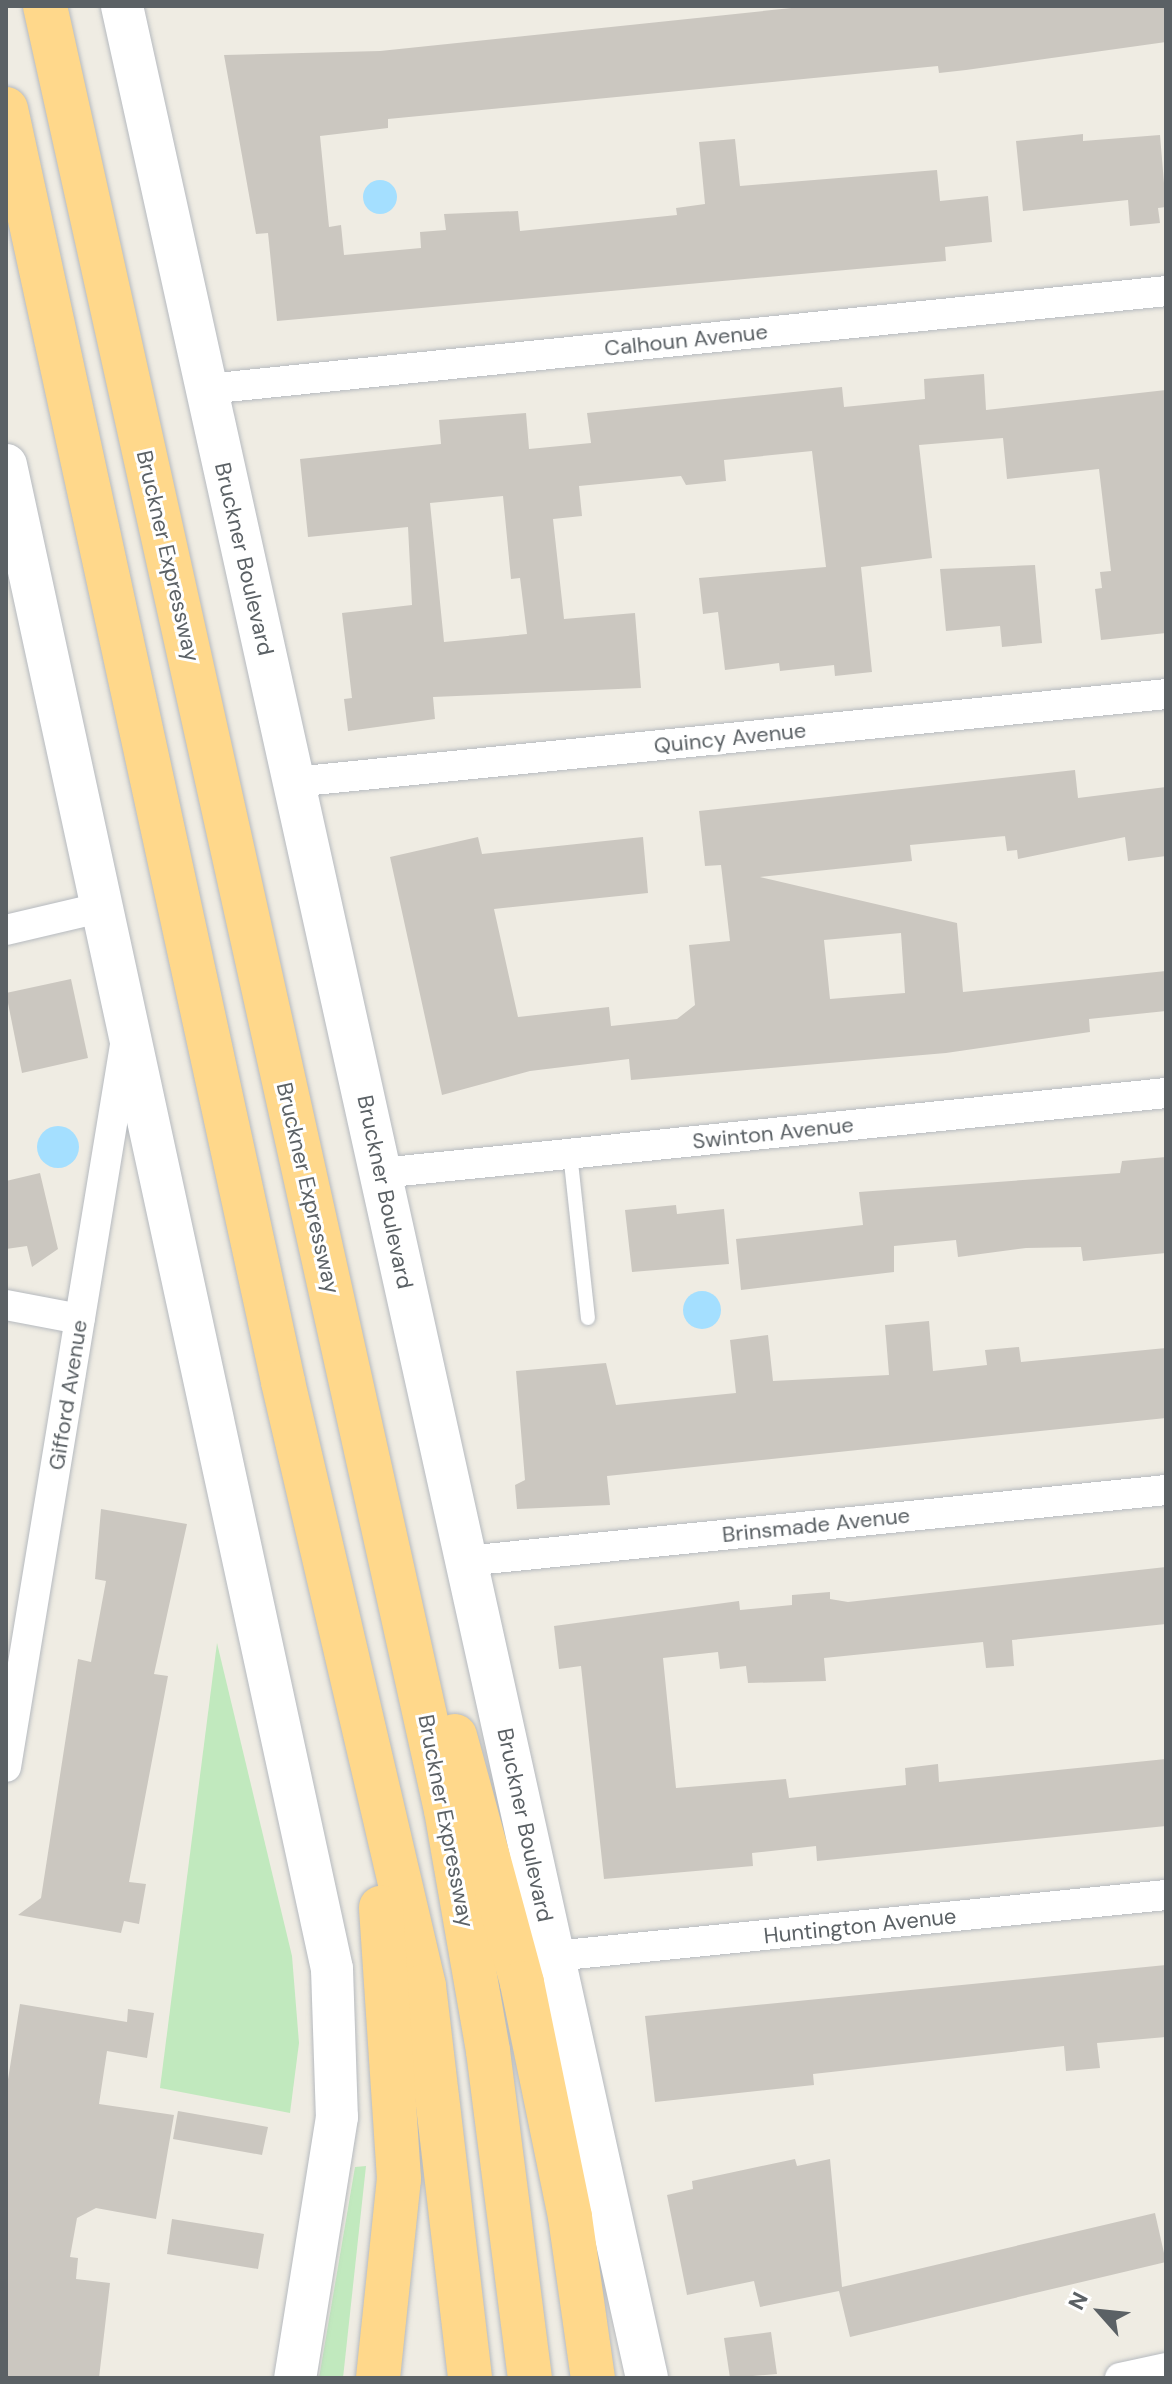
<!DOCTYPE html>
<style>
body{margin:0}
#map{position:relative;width:1172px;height:2384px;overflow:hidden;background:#efece3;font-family:"DM Sans",sans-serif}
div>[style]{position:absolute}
.green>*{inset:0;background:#c1e9be}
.water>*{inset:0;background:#a4dfff}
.round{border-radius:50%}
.building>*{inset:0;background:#cbc7c0}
.roads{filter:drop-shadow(0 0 2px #b6babf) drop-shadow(0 0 2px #b6babf)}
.service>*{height:14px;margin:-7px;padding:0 7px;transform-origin:7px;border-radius:7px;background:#fff}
.minor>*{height:30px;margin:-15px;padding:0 15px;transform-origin:15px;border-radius:15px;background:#fff}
.secondary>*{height:42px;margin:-21px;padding:0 21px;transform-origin:21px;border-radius:21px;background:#fff}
.motorway>*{height:44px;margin:-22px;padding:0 22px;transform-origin:22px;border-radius:22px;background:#ffd88b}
span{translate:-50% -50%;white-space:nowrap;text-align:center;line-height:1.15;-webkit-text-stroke:6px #fff;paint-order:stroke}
.street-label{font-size:22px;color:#5b6165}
.frame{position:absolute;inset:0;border:8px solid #5b6165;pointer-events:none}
.north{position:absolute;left:1060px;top:2272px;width:80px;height:80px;-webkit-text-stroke:6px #fff;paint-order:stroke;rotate:297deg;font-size:22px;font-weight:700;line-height:32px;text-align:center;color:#5b6165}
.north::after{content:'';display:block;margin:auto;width:28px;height:36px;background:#5b6165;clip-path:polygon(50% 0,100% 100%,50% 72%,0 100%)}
</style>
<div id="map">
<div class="green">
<div style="clip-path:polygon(217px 1643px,292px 1956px,299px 2043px,290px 2113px,160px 2088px)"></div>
<div style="clip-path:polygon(366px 2166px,343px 2378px,319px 2378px,355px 2167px)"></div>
</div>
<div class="water">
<div class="round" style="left:363px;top:180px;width:34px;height:34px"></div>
<div class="round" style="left:37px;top:1126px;width:42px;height:42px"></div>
<div class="round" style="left:683px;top:1291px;width:38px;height:38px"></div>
</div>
<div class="building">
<div style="clip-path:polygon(811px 6px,1166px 6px,1166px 42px,966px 70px,939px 73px,938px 66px,388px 119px,388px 128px,320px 136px,329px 227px,341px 225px,344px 255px,421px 248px,420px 232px,446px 230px,444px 214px,518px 211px,520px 231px,677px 215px,676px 208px,705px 204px,699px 142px,735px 139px,740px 186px,937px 170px,940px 201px,988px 196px,992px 242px,945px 247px,946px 261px,277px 321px,268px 233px,256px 234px,224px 55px,380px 51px)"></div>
<div style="clip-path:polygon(1083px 134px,1083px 141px,1160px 135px,1166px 207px,1158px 208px,1160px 223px,1130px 226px,1128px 200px,1023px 211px,1016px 141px)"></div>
<div style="clip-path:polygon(evenodd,984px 374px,986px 410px,1166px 390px,1166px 633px,1101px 640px,1095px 589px,1102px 588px,1100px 572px,1111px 571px,1099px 469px,1007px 479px,1003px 438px,919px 445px,932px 558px,861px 567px,872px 672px,835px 676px,834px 665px,780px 671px,779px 663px,725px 670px,718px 612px,703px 614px,699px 578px,826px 567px,812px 451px,724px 460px,726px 481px,686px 485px,681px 476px,579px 486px,582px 516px,553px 519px,564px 619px,635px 613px,641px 688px,433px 697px,435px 719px,348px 731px,344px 699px,352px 698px,342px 613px,412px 605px,408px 527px,308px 537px,300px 459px,441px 444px,439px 420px,526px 413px,529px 449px,591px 443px,587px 413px,842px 387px,844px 407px,925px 399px,924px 379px,984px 374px,503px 496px,511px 579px,520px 578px,527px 634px,444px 642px,430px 503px,503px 496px)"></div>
<div style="clip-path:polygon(1035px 565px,1042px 643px,1002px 647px,1000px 626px,946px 631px,940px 569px)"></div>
<div style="clip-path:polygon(evenodd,1075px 770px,1078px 798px,1166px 787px,1166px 856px,1128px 861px,1125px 837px,1018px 859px,1017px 850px,1007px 851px,1005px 836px,910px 845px,912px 861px,760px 877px,957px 923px,963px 992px,1166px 971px,1166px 1011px,1089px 1019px,1090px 1032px,946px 1053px,631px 1080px,629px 1059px,530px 1071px,442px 1095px,390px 857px,478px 837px,482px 854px,643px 837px,648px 893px,494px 909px,518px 1017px,609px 1007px,611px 1026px,677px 1019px,695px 1005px,689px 945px,730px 941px,721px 865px,705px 866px,699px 811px,1075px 770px,901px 933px,905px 993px,830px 999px,824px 940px,901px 933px)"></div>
<div style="clip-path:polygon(71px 979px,88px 1058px,22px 1073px,6px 993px)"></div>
<div style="clip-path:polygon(1166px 1157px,1166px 1253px,1083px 1261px,1081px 1247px,1026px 1248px,958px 1257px,956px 1240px,894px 1246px,894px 1272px,741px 1290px,736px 1239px,863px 1225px,859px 1192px,1120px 1173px,1122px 1161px)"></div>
<div style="clip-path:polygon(40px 1173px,58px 1249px,32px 1267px,27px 1246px,6px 1249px,6px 1181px)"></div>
<div style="clip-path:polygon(676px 1205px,677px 1214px,724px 1209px,729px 1264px,632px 1272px,625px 1210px)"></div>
<div style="clip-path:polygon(929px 1321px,933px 1371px,987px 1365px,985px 1350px,1019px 1347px,1021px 1362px,1166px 1348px,1166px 1418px,607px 1476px,610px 1505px,517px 1509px,515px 1485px,525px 1480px,516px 1371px,606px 1363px,616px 1405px,736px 1393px,730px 1340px,768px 1335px,773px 1381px,889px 1375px,885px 1325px)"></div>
<div style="clip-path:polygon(101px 1509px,187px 1524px,154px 1674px,168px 1676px,129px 1882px,146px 1884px,139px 1924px,124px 1921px,121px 1933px,18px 1915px,41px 1898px,78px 1659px,91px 1662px,106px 1581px,95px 1579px)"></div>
<div style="clip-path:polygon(1166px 1567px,1166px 1624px,1012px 1640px,1014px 1666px,986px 1668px,983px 1642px,824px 1658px,826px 1681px,748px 1683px,746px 1666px,720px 1669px,718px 1652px,663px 1658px,676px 1788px,786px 1779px,789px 1798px,906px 1785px,905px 1768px,938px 1764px,939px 1782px,1166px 1759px,1166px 1826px,817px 1861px,816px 1846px,752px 1853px,753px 1866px,604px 1879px,581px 1666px,559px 1669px,554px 1626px,739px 1601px,740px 1610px,792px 1605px,792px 1595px,830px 1592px,830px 1599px,848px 1602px)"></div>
<div style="clip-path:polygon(1166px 1965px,1166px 2037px,1097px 2043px,1100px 2068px,1066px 2071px,1064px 2046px,813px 2074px,814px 2085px,655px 2102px,645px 2016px)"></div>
<div style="clip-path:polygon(20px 2004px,127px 2022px,128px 2009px,154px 2013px,147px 2058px,107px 2051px,99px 2104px,174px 2115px,156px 2219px,96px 2208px,77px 2218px,70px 2257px,78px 2258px,76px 2279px,110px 2283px,99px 2378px,6px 2378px,6px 2092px)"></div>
<div style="clip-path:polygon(178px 2111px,268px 2127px,262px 2155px,173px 2139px)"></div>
<div style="clip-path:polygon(795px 2159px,797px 2166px,830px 2159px,842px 2287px,1155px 2213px,1166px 2262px,850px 2337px,839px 2291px,760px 2307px,754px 2281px,687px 2295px,667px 2195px,693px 2189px,692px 2181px)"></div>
<div style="clip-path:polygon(172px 2219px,264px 2234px,258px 2269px,167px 2254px)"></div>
<div style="clip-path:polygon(771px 2332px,777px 2374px,730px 2378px,724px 2338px)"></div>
</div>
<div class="roads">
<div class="service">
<div style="left:570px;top:1153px;width:166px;rotate:83.8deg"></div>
</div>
<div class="minor">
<div style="left:207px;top:389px;width:964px;rotate:-5.83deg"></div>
<div style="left:294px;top:782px;width:876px;rotate:-5.76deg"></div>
<div style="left:6px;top:930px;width:100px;rotate:-13.3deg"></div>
<div style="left:381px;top:1173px;width:789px;rotate:-5.82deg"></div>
<div style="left:6px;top:1305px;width:75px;rotate:10.7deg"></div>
<div style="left:466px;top:1561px;width:704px;rotate:-5.79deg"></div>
<div style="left:6px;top:1767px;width:732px;rotate:-80.64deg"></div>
<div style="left:554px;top:1956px;width:615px;rotate:-5.69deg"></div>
<div style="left:1120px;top:2378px;width:47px;rotate:-12.3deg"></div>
</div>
<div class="secondary">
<div style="left:122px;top:6px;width:2429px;rotate:77.52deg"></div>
<div style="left:6px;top:465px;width:1539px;rotate:77.77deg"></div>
<div style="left:332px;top:1969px;width:148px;rotate:88.1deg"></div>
<div style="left:337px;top:2117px;width:264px;rotate:99.1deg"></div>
</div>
<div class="motorway">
<div style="left:45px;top:6px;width:1848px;rotate:77.47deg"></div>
<div style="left:446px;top:1810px;width:245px;rotate:80.1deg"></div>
<div style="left:488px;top:2051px;width:330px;rotate:82.7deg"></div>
<div style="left:6px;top:109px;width:1303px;rotate:77.72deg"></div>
<div style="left:283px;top:1382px;width:620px;rotate:76.86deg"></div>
<div style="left:424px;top:1986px;width:395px;rotate:83.3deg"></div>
<div style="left:455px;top:1736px;width:256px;rotate:74.8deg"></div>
<div style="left:522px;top:1983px;width:239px;rotate:78.4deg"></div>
<div style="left:570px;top:2217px;width:163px;rotate:81.9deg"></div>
<div style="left:378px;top:2378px;width:200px;rotate:-84deg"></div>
<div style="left:399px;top:2179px;width:272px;rotate:-93.8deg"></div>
</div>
</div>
<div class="street-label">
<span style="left:686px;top:340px;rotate:-6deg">Calhoun Avenue</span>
<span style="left:168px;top:556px;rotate:77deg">Bruckner Expressway</span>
<span style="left:244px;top:559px;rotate:77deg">Bruckner Boulevard</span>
<span style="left:730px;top:738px;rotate:-6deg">Quincy Avenue</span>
<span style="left:773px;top:1133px;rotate:-6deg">Swinton Avenue</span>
<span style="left:308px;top:1188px;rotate:77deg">Bruckner Expressway</span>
<span style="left:385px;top:1192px;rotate:78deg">Bruckner Boulevard</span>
<span style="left:68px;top:1395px;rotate:-81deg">Gifford Avenue</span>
<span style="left:816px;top:1525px;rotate:-6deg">Brinsmade Avenue</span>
<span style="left:446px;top:1821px;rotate:79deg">Bruckner Expressway</span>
<span style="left:525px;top:1825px;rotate:78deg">Bruckner Boulevard</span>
<span style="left:860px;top:1926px;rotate:-6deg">Huntington Avenue</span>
</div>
<div class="frame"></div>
<div class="north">N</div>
</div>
